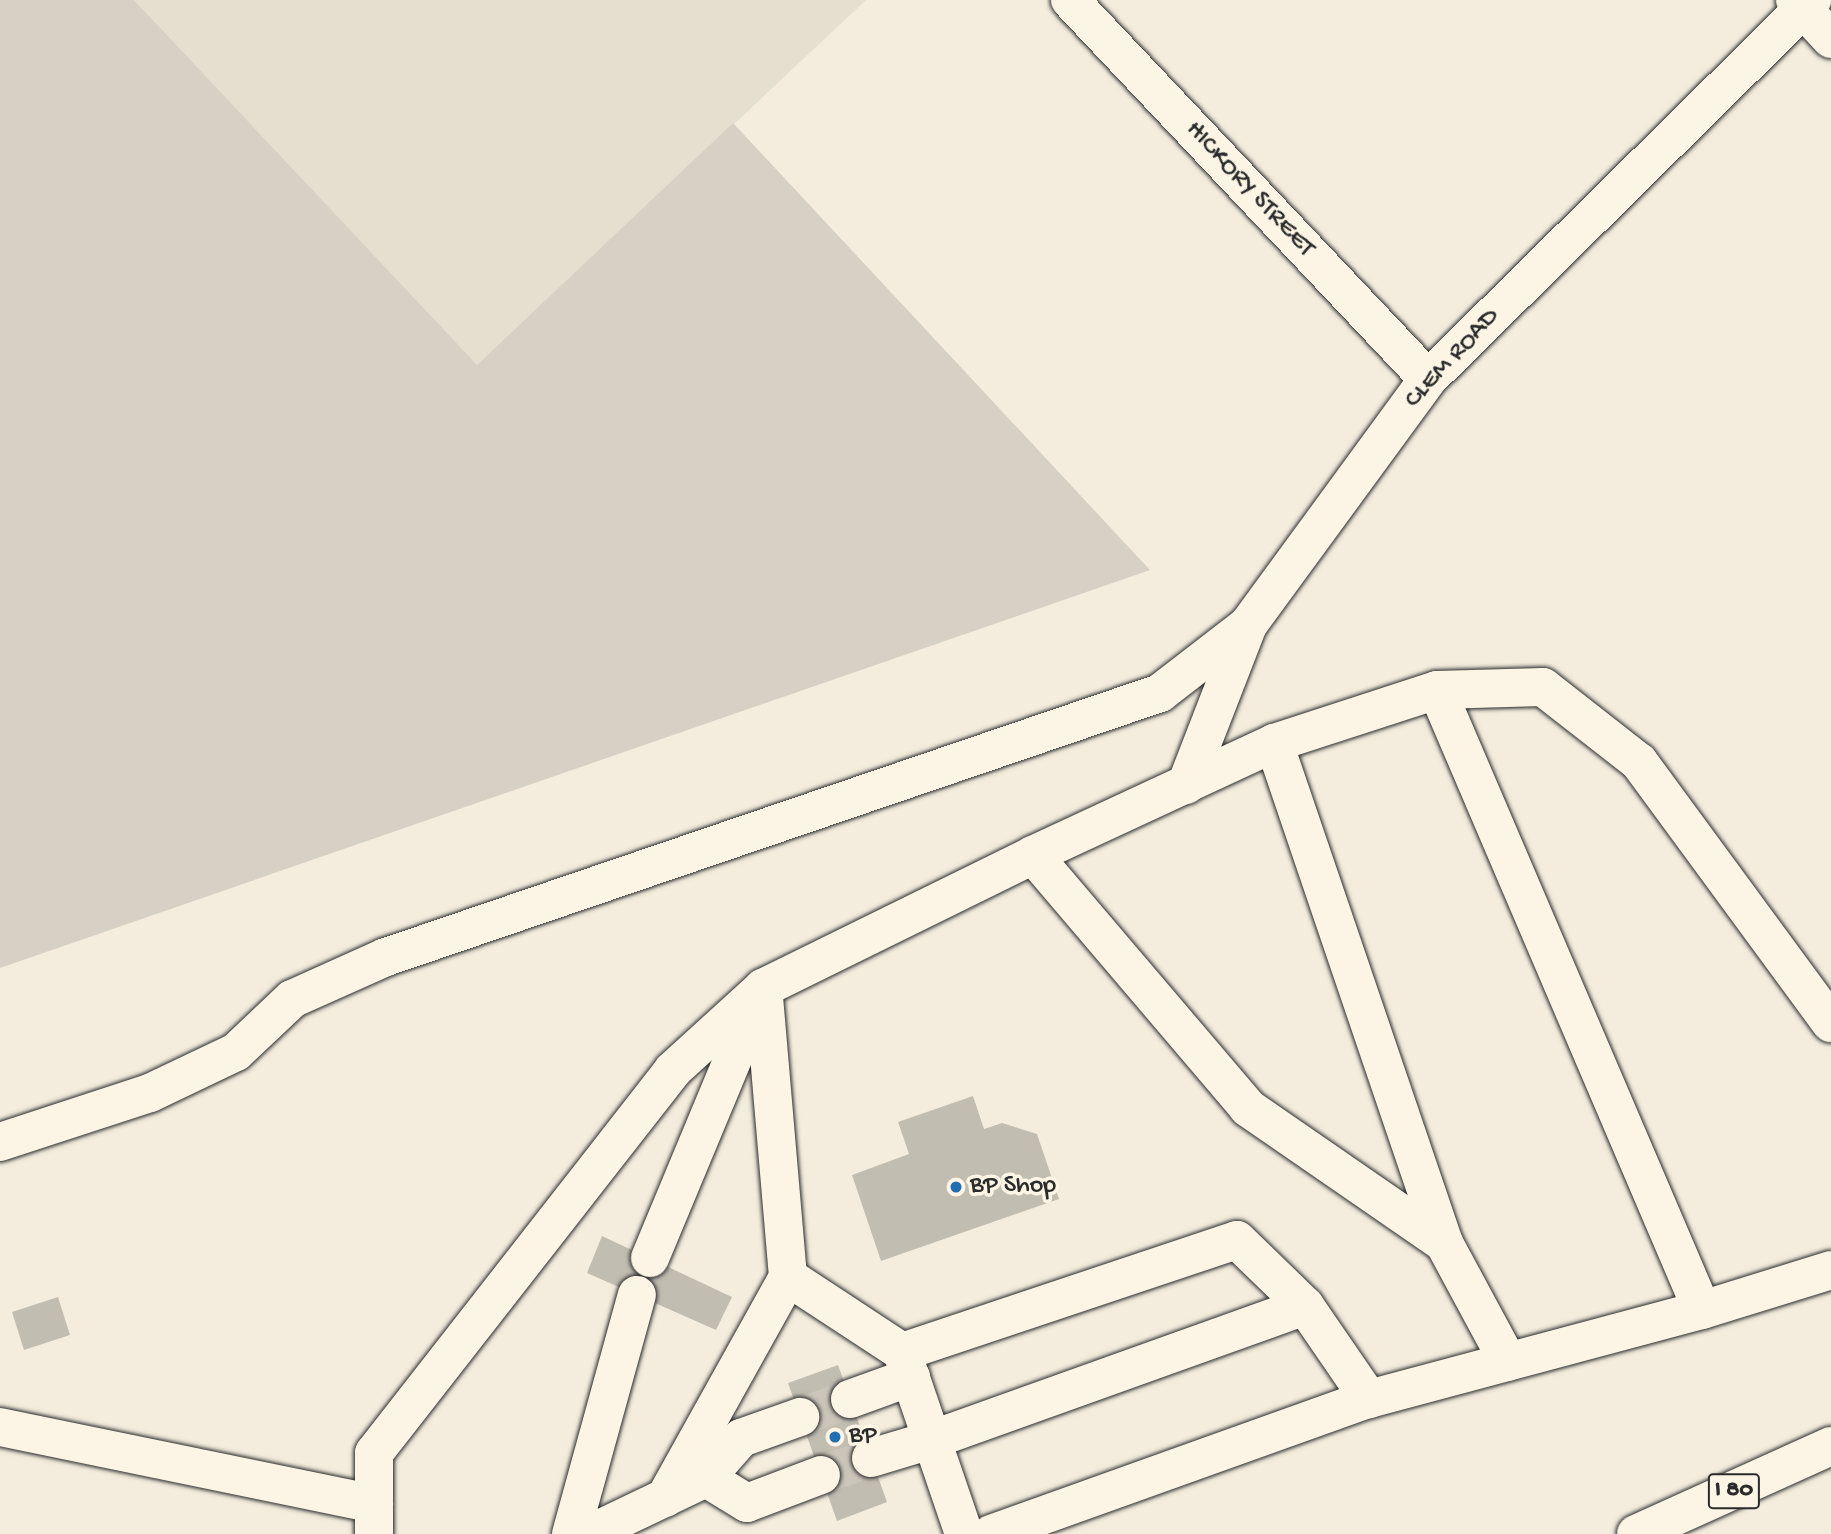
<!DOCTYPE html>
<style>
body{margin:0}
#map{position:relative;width:1831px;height:1534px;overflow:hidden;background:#f4edde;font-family:"Gochi Hand",sans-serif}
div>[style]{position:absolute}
.built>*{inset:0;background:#e5dfd0}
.green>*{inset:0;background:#d6d1c4}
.building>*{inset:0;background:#c2bdb1}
.minor-tunnel>*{height:38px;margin-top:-19px;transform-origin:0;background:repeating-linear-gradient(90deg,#ccc6ba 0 38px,transparent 0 57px)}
.roads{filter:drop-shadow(0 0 2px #2b2b2b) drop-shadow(0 0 2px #2b2b2b)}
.minor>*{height:38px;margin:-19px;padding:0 19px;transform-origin:19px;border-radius:19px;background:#fcf5e5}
.highway>*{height:38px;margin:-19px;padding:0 19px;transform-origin:19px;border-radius:19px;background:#fcf5e5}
.dots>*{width:19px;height:19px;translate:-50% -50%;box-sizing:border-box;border:4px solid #fcf5e5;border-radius:50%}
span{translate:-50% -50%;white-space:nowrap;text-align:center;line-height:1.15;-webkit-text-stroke:7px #fcf5e5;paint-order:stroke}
.shield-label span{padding:2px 5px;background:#fcf5e5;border:2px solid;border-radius:5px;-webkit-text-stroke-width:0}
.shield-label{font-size:24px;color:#2b2b2b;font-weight:700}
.street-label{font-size:26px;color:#2b2b2b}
.poi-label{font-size:26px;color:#2b2b2b}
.left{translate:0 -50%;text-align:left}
</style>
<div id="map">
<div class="built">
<div style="clip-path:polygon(134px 0,866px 0,477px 366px)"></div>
</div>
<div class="green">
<div style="clip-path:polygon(0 0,134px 0,477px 365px,733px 123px,1150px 570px,0 968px)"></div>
</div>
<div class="building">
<div style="clip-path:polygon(973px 1096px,984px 1129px,1002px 1123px,1037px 1134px,1059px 1199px,881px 1261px,852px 1175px,909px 1154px,898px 1122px)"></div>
<div style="clip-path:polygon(602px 1236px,732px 1297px,716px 1330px,587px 1273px)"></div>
<div style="clip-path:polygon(58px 1297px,70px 1335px,24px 1350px,12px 1312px)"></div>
<div style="clip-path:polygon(838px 1365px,887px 1502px,837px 1521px,788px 1383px)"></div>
</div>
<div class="minor-tunnel">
<div style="left:800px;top:1417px;width:53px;rotate:-19.8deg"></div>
<div style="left:821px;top:1475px;width:53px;rotate:-18.8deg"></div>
</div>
<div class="roads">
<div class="minor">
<div style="left:1070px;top:0;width:521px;rotate:46.63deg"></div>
<div style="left:1795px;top:0;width:53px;rotate:47.3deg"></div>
<div style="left:1437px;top:690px;width:674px;rotate:66.86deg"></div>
<div style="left:1274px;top:743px;width:528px;rotate:71.22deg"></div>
<div style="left:1444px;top:1243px;width:135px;rotate:61.7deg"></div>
<div style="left:1186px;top:785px;width:172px;rotate:-68.8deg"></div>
<div style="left:1248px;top:625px;width:305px;rotate:-53.8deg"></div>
<div style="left:1428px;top:379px;width:540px;rotate:-44.62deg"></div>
<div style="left:1033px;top:855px;width:332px;rotate:49.6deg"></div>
<div style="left:1248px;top:1108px;width:238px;rotate:34.6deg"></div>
<div style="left:0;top:1142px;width:158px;rotate:-18.1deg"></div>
<div style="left:150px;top:1093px;width:95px;rotate:-25.5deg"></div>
<div style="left:236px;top:1052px;width:77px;rotate:-43.4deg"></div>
<div style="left:292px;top:999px;width:103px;rotate:-24.1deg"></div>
<div style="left:386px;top:957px;width:818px;rotate:-18.83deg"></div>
<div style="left:1160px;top:693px;width:111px;rotate:-37.7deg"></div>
<div style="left:650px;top:1258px;width:281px;rotate:-67.4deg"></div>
<div style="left:788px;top:1277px;width:136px;rotate:33.3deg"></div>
<div style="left:850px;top:1399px;width:65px;rotate:-19.8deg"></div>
<div style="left:0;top:1427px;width:382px;rotate:11.6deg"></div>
<div style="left:871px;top:1458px;width:63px;rotate:-16.7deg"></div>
<div style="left:931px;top:1440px;width:397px;rotate:-19.7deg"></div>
<div style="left:706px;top:1478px;width:48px;rotate:31.4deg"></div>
<div style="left:747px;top:1503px;width:79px;rotate:-20.7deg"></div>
<div style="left:665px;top:1498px;width:253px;rotate:-60.9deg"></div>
<div style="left:788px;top:1277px;width:290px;rotate:-94.9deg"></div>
<div style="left:374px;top:1534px;width:81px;rotate:-90deg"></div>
<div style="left:374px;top:1453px;width:486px;rotate:-52deg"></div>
<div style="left:673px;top:1070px;width:122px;rotate:-42.3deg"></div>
<div style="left:763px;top:988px;width:301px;rotate:-26.2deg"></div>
<div style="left:1033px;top:855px;width:266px;rotate:-24.9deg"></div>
<div style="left:1274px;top:743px;width:171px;rotate:-18deg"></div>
<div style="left:1437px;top:690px;width:106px;rotate:-1.6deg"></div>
<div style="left:1543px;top:687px;width:122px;rotate:38deg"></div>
<div style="left:1639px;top:762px;width:324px;rotate:53.7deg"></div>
<div style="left:571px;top:1534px;width:248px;rotate:-74.6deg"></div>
<div style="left:589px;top:1534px;width:130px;rotate:-25.6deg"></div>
<div style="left:706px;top:1478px;width:53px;rotate:-48.8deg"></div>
<div style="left:741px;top:1438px;width:63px;rotate:-19.6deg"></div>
<div style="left:964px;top:1534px;width:192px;rotate:-108.8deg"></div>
<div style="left:902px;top:1352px;width:353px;rotate:-18.5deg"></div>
<div style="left:1237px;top:1240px;width:95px;rotate:44.1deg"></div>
<div style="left:1305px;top:1306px;width:113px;rotate:55.5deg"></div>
<div style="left:991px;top:1534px;width:401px;rotate:-19.7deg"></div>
<div style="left:1369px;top:1399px;width:345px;rotate:-15deg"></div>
<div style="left:1702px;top:1310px;width:135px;rotate:-17.2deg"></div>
</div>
<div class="highway">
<div style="left:1636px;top:1534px;width:214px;rotate:-24.3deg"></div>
</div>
</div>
<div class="dots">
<div style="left:956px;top:1187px;background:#1f6fb2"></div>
<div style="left:835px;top:1437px;background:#1f6fb2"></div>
</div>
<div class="shield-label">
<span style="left:1734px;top:1491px">I 80</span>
</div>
<div class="street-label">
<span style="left:1249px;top:190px;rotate:47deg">HICKORY STREET</span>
<span style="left:1453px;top:359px;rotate:-47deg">CLEM ROAD</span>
</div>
<div class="poi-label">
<span class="left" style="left:970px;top:1187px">BP Shop</span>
<span class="left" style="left:849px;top:1437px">BP</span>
</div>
</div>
